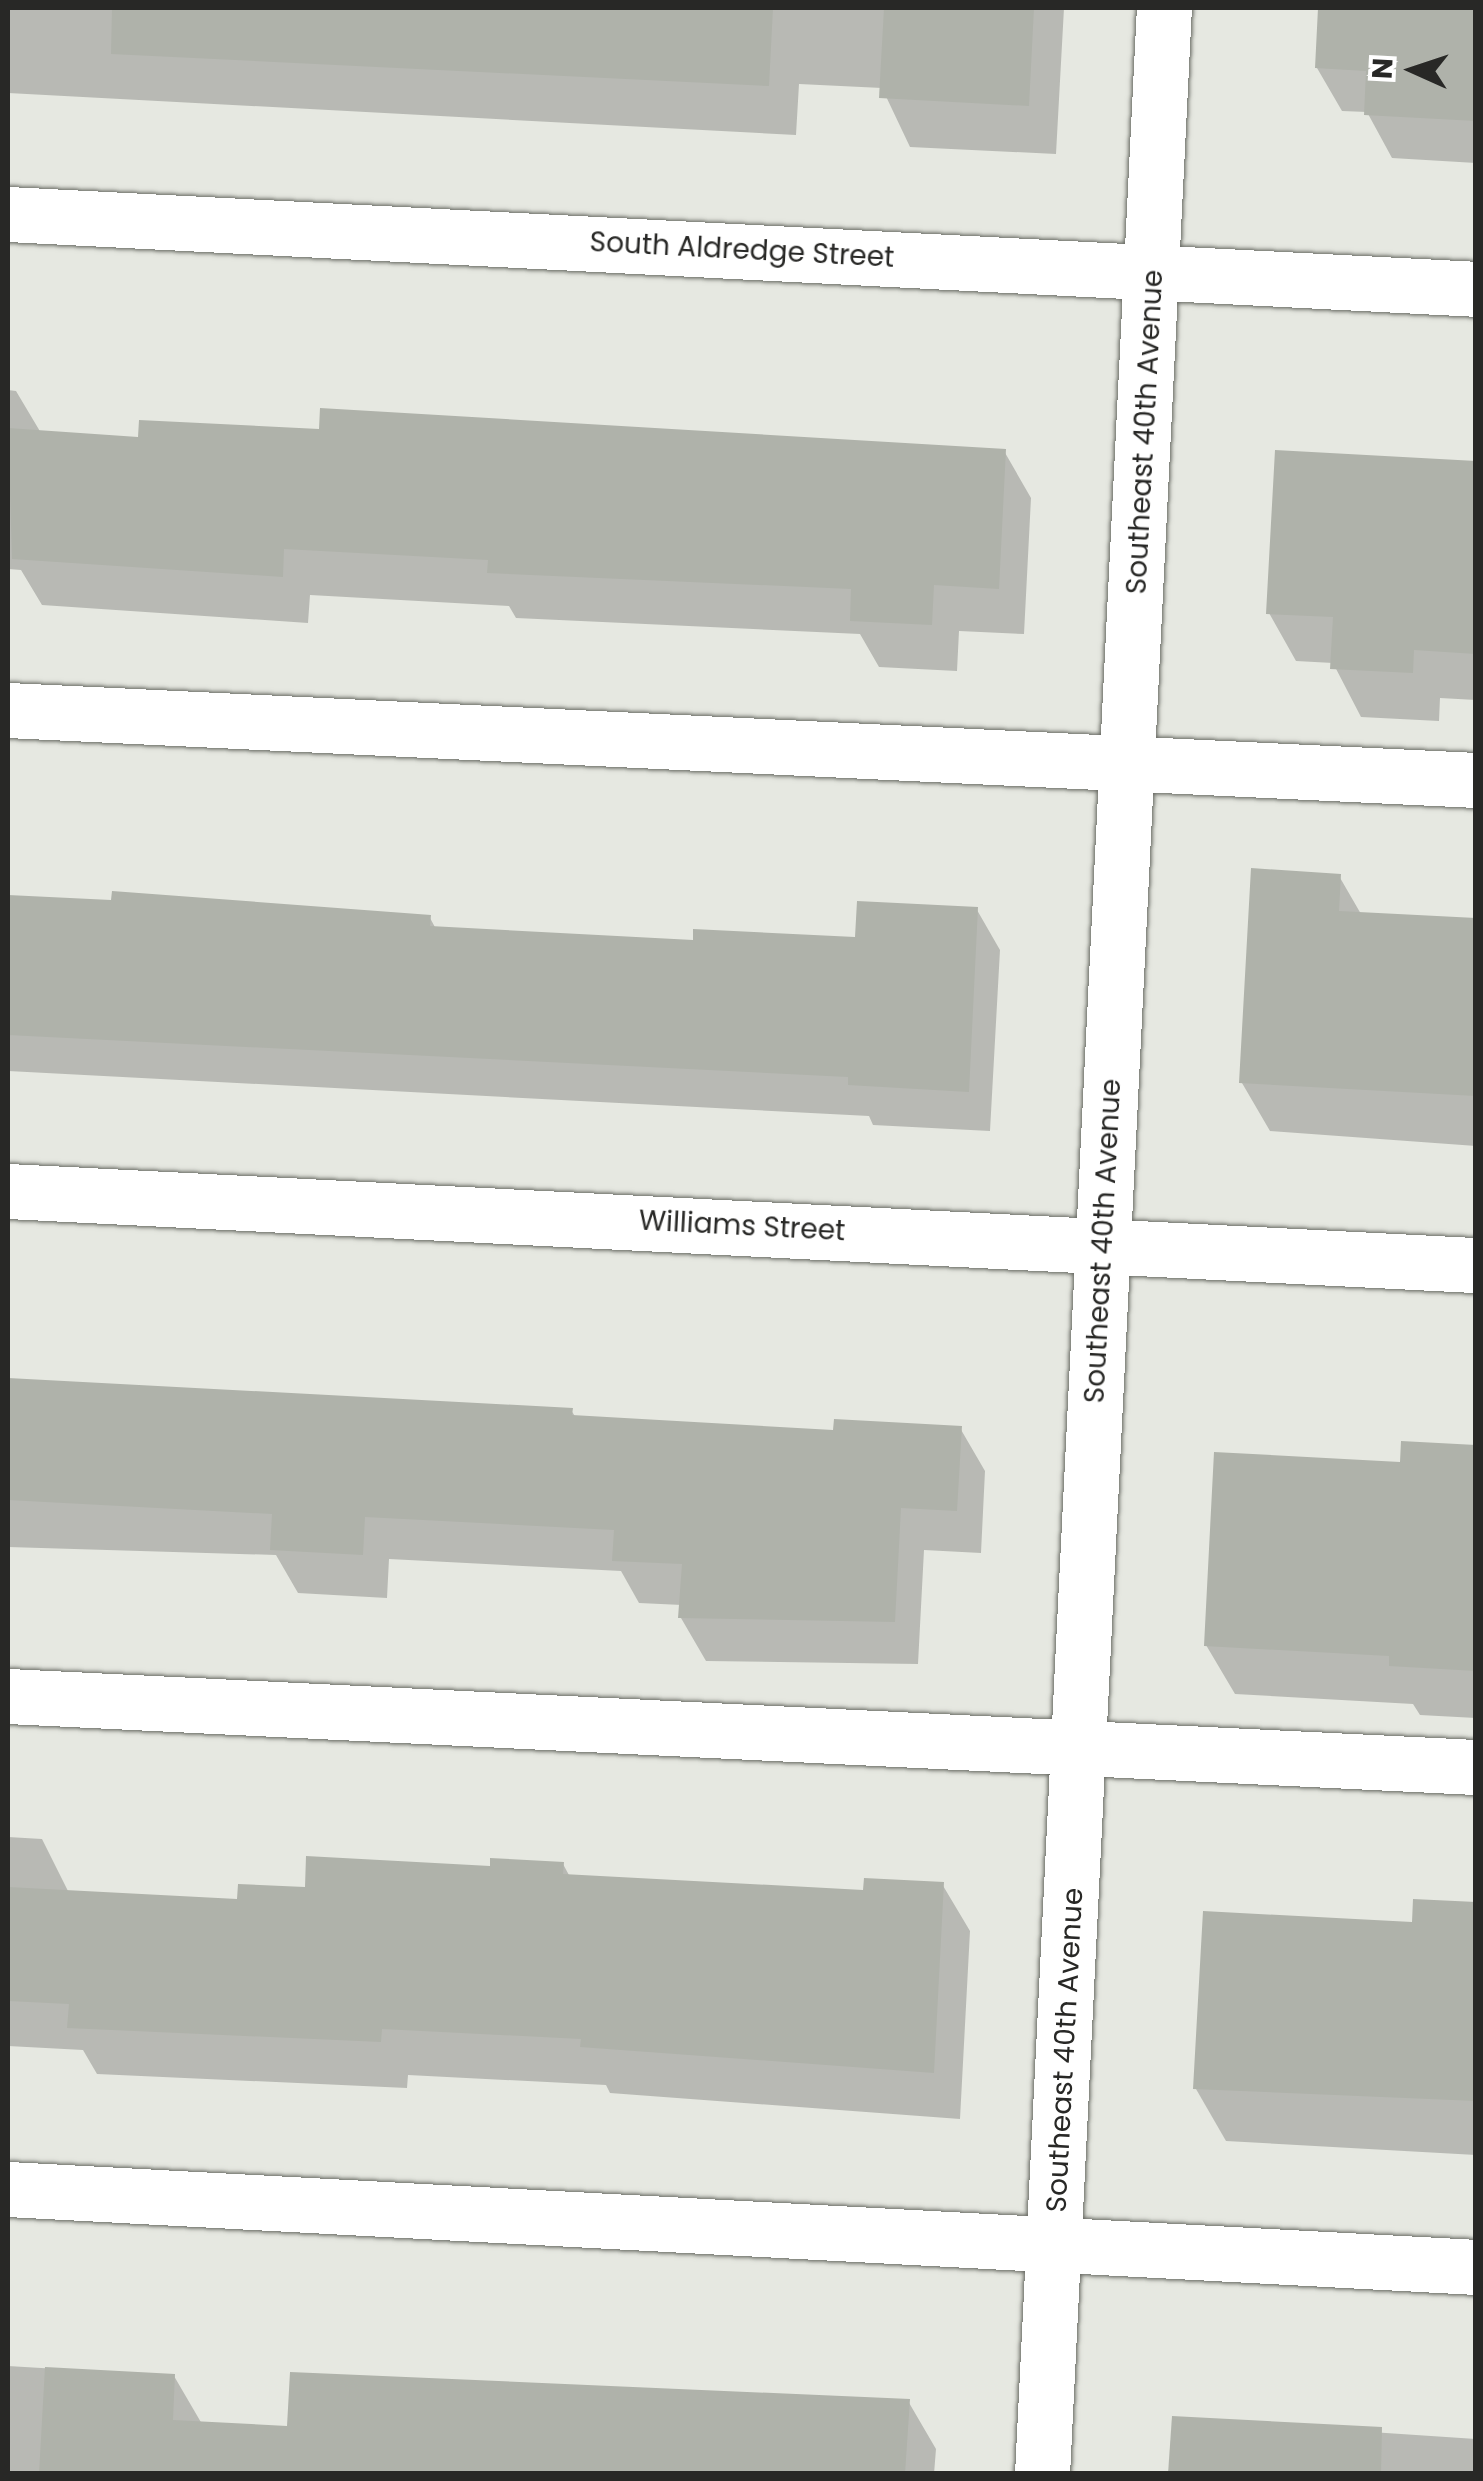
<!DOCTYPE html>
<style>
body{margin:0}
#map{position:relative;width:1483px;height:2481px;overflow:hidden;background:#e6e8e1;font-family:Poppins,sans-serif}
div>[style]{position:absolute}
.shadow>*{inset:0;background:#0003}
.building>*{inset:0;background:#afb2aa}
.roads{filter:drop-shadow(0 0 2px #686a63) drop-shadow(0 0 2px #686a63)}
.minor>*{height:55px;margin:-27.5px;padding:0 27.5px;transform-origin:27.5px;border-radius:27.5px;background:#fff}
span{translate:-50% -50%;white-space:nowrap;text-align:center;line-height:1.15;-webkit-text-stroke:8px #fff;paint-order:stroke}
.street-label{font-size:28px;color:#282826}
.frame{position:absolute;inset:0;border:10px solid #282826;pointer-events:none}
.north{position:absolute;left:1363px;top:20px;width:100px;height:100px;-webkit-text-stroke:8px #fff;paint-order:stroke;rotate:273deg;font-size:28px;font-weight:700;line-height:40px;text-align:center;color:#282826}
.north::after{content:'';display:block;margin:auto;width:35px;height:45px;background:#282826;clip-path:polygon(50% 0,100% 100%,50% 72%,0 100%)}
</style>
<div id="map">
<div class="shadow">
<div style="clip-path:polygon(8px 8px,1064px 8px,1056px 154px,910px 147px,882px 88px,799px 84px,796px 135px,8px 93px)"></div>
<div style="clip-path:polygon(1320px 8px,1476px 8px,1476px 163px,1392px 158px,1367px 112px,1342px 111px,1317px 68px)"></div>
<div style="clip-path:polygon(8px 390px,16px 391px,41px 433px,140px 439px,321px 432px,1004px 451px,1031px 498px,1024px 634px,959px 631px,957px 671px,879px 667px,860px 634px,516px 618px,509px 606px,310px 595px,308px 623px,42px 605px,21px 570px,8px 569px)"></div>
<div style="clip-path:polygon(1476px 463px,1476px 700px,1440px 698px,1439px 721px,1361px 717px,1333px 663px,1296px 661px,1269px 613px)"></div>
<div style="clip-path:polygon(1339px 876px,1361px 914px,1476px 920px,1476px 1146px,1270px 1131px,1242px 1083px)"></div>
<div style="clip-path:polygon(114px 893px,430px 918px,436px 929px,695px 942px,858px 940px,977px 910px,1000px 950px,990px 1131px,873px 1125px,869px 1116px,8px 1071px,8px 897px,114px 903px)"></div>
<div style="clip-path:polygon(8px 1379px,571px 1410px,576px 1418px,835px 1433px,960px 1428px,985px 1471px,981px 1553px,924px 1550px,918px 1664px,706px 1661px,681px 1618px,682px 1605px,639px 1603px,621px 1571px,389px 1559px,387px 1598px,298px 1593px,276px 1555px,8px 1547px)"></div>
<div style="clip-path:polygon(1476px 1448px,1476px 1718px,1420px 1715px,1413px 1704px,1235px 1694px,1206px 1645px,1402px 1464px)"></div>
<div style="clip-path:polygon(8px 1837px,42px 1839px,69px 1893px,239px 1902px,563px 1864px,570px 1877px,866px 1893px,942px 1884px,970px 1931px,960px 2119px,610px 2093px,606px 2085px,408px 2075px,407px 2088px,97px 2074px,83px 2050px,8px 2046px)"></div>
<div style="clip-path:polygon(1476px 1904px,1476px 2155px,1226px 2141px,1196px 2089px,1414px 1924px)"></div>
<div style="clip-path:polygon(8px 2366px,174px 2376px,202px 2424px,289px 2429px,908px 2401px,936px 2449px,934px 2474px,8px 2474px)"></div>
<div style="clip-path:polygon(1174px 2419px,1476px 2439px,1476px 2474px,1171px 2474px)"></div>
</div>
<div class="building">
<div style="clip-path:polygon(112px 8px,773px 8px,769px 86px,111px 54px)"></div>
<div style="clip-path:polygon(884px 8px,1034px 8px,1029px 106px,879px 98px)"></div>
<div style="clip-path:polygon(1318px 8px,1476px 8px,1476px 121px,1364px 115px,1366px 71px,1315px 68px)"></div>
<div style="clip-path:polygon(320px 408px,1006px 449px,999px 589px,934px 585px,932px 625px,850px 621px,851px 589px,487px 573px,488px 560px,284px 549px,283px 577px,12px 559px,8px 428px,138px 437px,139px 420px,319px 429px)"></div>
<div style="clip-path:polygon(1275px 450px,1476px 461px,1476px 654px,1414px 650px,1413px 673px,1330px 669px,1333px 617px,1266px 614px)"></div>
<div style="clip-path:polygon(1251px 868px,1341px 874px,1339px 911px,1476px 918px,1476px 1096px,1239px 1083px)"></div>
<div style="clip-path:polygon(112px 891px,431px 915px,430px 926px,693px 940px,693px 929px,855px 937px,857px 901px,978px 907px,969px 1092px,848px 1085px,848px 1077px,8px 1035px,8px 895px,111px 900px)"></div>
<div style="clip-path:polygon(8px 1378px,573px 1408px,572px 1415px,833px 1430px,834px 1419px,962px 1426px,957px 1511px,901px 1508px,895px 1622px,678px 1618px,682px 1564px,612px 1561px,614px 1530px,365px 1517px,363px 1555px,270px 1550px,272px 1514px,8px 1500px)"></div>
<div style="clip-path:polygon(1401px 1441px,1476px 1445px,1476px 1671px,1389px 1666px,1389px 1656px,1204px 1646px,1214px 1452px,1400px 1462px)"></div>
<div style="clip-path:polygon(306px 1856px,490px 1866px,490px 1858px,564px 1862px,563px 1874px,863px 1890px,864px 1878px,944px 1882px,934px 2073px,580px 2047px,581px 2039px,382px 2029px,381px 2042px,67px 2028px,69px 2004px,8px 2001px,8px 1887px,237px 1899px,238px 1884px,305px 1887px)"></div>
<div style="clip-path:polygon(1413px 1899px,1476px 1902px,1476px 2101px,1193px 2089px,1203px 1911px,1412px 1922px)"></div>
<div style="clip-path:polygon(45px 2367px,175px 2374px,173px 2420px,287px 2426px,290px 2372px,910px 2399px,905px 2474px,39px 2474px)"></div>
<div style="clip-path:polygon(1172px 2416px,1382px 2427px,1381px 2474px,1168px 2474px)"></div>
</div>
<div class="roads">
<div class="minor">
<div style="left:8px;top:214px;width:1470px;rotate:2.92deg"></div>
<div style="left:8px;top:710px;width:1470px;rotate:2.73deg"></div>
<div style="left:8px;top:1191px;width:1470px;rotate:2.89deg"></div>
<div style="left:8px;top:1696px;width:1470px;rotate:2.77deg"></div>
<div style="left:8px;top:2189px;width:1470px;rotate:3.04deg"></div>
<div style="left:1042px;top:2474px;width:2469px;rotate:-87.17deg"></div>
</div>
</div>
<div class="street-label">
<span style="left:742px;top:250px;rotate:3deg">South Aldredge Street</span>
<span style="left:1145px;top:432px;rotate:-87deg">Southeast 40th Avenue</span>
<span style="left:742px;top:1226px;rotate:3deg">Williams Street</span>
<span style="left:1103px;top:1241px;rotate:-87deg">Southeast 40th Avenue</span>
<span style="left:1065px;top:2050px;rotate:-87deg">Southeast 40th Avenue</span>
</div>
<div class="frame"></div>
<div class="north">N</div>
</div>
